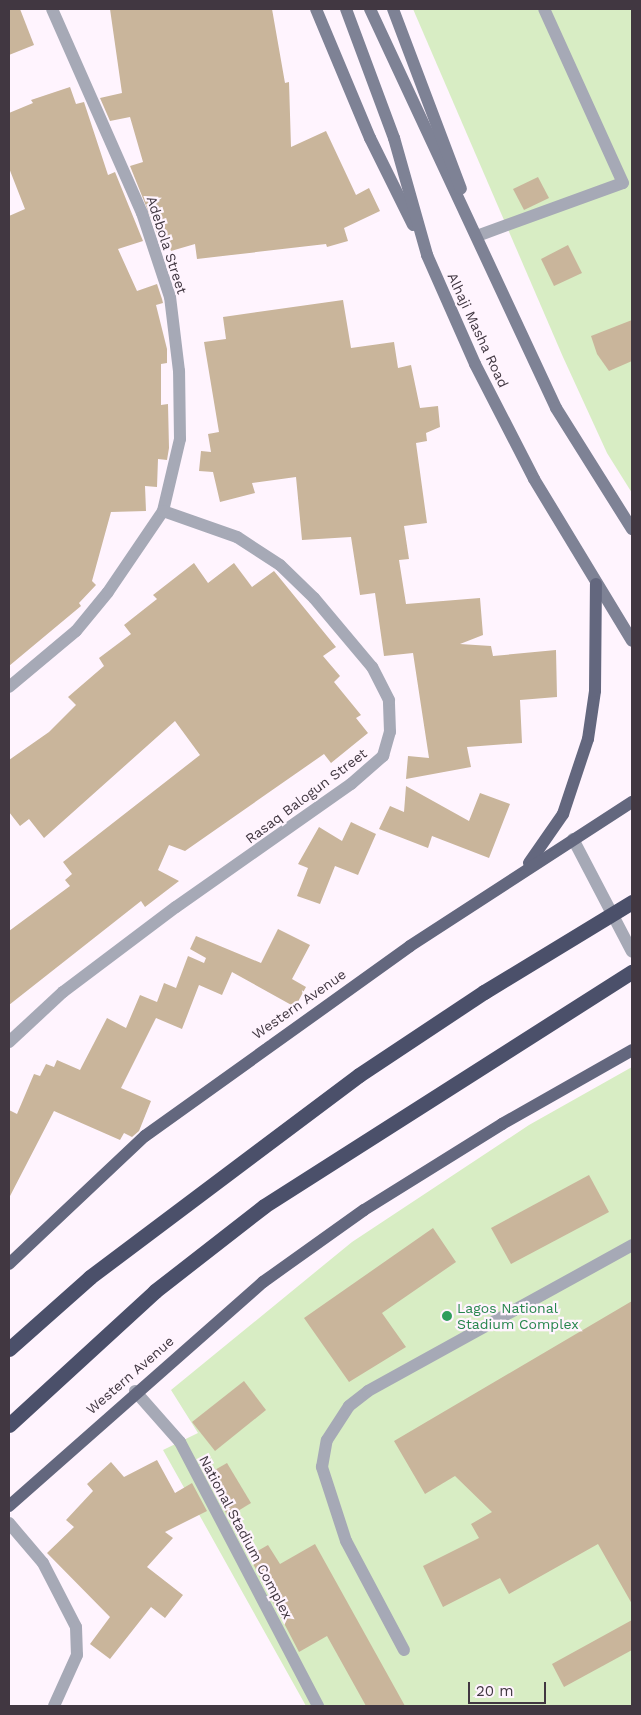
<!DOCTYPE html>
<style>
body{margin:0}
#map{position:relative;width:641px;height:1715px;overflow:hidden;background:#fff4fe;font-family:"Work Sans",sans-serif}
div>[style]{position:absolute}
.green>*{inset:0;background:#d8edc4}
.building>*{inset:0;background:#c9b59b}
.lane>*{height:12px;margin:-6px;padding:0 6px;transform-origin:6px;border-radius:6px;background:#a6a9b6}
.street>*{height:12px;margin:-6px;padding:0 6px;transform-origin:6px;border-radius:6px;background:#a6a9b6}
.secondary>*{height:12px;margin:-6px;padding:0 6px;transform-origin:6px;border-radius:6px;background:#7e8295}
.primary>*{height:12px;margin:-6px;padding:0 6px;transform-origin:6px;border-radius:6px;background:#63677e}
.highway>*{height:15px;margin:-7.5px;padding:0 7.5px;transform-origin:7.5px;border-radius:7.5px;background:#4b506a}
.dots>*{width:14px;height:14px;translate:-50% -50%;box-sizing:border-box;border:2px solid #fff4fe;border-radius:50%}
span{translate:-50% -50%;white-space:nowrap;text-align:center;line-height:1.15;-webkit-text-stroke:4.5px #fff4fe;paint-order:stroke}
.street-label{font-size:14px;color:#413741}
.leisure-label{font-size:14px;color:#27864d}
.left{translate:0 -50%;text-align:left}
.frame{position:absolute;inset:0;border:10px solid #413741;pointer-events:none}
.scale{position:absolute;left:468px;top:1682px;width:78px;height:22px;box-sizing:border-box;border:2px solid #413741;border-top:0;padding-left:6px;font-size:15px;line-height:18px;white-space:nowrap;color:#413741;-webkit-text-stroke:4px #fff4fe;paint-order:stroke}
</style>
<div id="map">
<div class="green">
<div style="clip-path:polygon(413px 9px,632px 9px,632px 493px,607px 453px,563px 357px)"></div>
<div style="clip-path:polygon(632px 1067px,632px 1706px,306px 1706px,163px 1450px,198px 1433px,171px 1390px,352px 1242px,529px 1125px)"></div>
</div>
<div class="building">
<div style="clip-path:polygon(9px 9px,20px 9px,34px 45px,9px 55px)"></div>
<div style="clip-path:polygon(110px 9px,272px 9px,285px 83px,289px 82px,291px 147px,326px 131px,356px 195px,369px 188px,380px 211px,344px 228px,348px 241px,327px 247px,326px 244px,197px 259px,195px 244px,171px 251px,165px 233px,158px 236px,130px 166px,143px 162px,130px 117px,110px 121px,100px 98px,122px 93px)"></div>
<div style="clip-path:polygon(70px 87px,76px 104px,84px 102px,108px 175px,115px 172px,143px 241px,118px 249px,137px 291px,157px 284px,162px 299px,163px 303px,156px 305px,167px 349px,167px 363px,161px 364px,161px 405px,168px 404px,169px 448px,167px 460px,158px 459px,157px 487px,145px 486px,146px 511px,111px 512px,92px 581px,96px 585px,79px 603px,81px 606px,9px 666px,9px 216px,25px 209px,9px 168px,9px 113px,33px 103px,31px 100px)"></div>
<div style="clip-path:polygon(538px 177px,549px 198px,524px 210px,513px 189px)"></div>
<div style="clip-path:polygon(568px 245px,582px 273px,554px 286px,541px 259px)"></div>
<div style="clip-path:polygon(343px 300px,351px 348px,394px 342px,398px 368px,411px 365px,420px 408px,438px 406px,440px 427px,426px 433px,427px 441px,416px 443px,427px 523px,404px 526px,409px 559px,399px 560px,406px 604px,480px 598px,483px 635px,460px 644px,491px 646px,493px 656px,556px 650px,557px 697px,520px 700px,522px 743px,467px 747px,471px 767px,406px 779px,408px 756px,429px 758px,413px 653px,384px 656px,375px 593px,360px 595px,351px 537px,302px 540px,296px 477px,252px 483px,255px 493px,220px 502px,213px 472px,199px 471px,201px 451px,211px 452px,208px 434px,219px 432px,204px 342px,226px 339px,223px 317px)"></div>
<div style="clip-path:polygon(632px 320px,632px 361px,609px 371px,597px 354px,591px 336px)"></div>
<div style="clip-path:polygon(194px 563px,208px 583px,234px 563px,252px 587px,274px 571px,336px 647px,323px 656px,340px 676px,334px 682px,361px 715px,356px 718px,368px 733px,331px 763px,324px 754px,185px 851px,169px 845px,158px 870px,179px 881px,145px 907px,141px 901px,9px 1005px,9px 931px,70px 886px,65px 880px,72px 874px,63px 862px,200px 755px,175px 721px,44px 838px,29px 819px,20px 826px,9px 812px,9px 760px,49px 732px,76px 705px,68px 697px,104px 666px,99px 658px,131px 634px,124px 625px,157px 599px,153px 595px)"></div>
<div style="clip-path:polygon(406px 786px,469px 821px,480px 793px,510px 804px,489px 858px,432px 836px,428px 848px,379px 829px,390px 806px,404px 812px)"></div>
<div style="clip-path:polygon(351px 822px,376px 834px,358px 875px,335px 866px,320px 904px,297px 896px,308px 868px,298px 864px,319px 827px,342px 841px)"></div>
<div style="clip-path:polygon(278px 929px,310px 945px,292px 979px,306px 987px,295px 1007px,232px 972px,222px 995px,199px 985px,182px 1029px,156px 1018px,121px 1088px,151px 1101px,139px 1131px,132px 1137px,124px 1133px,120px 1140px,54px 1111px,9px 1198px,9px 1110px,17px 1114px,34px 1074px,40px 1076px,46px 1064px,54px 1067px,57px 1060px,80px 1070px,107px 1018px,126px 1028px,140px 995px,157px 1002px,164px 983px,176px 988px,188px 956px,204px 963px,206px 958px,190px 949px,196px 936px,261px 963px)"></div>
<div style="clip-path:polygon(589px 1175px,609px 1212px,511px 1264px,491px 1228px)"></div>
<div style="clip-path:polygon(433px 1228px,456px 1262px,382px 1313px,406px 1347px,349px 1382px,304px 1318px)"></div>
<div style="clip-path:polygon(632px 1301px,632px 1604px,598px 1544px,509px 1594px,500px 1578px,443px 1607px,423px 1566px,479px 1538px,471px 1524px,492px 1512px,455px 1476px,425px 1494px,394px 1441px)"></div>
<div style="clip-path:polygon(244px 1381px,266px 1410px,215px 1451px,192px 1422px)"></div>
<div style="clip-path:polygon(157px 1460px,175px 1493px,192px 1483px,207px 1511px,165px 1532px,173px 1538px,147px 1567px,183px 1595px,165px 1618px,151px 1607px,110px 1659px,90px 1644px,110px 1617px,47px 1553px,74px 1527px,66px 1520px,93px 1491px,87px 1484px,111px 1462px,124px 1477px)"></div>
<div style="clip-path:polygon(227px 1463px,251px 1503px,228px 1517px,206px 1475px)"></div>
<div style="clip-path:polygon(315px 1544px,405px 1706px,366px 1706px,327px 1636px,299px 1652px,249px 1556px,268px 1545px,280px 1564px)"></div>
<div style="clip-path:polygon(632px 1620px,632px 1650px,564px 1687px,552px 1664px)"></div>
</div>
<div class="lane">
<div style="left:477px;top:236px;width:155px;rotate:-20deg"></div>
<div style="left:623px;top:183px;width:191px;rotate:-114.4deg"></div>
<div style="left:573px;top:839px;width:127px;rotate:62.4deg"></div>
<div style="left:135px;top:1391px;width:68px;rotate:48.6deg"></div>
<div style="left:180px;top:1442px;width:298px;rotate:62.4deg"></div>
<div style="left:404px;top:1650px;width:123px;rotate:-118deg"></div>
<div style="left:346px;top:1541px;width:78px;rotate:-108deg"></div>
<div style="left:322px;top:1467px;width:27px;rotate:-80deg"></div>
<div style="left:327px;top:1440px;width:40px;rotate:-57.1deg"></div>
<div style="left:349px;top:1406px;width:24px;rotate:-38deg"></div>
<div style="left:368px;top:1391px;width:302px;rotate:-28.9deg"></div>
</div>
<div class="street">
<div style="left:9px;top:687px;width:87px;rotate:-39.9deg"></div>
<div style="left:76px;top:631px;width:50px;rotate:-50.6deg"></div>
<div style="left:108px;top:592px;width:98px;rotate:-55.8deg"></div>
<div style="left:163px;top:511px;width:74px;rotate:-76.7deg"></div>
<div style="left:180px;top:439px;width:68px;rotate:-90.8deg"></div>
<div style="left:179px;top:371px;width:75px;rotate:-96.9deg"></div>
<div style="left:170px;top:297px;width:89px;rotate:-108.4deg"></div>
<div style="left:142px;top:213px;width:223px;rotate:-113.8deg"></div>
<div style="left:9px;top:1042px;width:74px;rotate:-42.8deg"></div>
<div style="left:63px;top:992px;width:141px;rotate:-37deg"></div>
<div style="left:176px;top:907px;width:214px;rotate:-35.1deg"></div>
<div style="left:351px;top:784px;width:43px;rotate:-41.2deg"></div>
<div style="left:383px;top:756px;width:25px;rotate:-74deg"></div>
<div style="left:390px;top:732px;width:32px;rotate:-92deg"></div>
<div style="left:389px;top:700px;width:37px;rotate:-117deg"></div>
<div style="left:372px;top:667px;width:90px;rotate:-130deg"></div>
<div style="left:314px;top:598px;width:47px;rotate:-135.9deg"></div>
<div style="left:280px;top:565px;width:51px;rotate:-146.9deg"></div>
<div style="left:237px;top:537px;width:78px;rotate:-160.6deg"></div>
<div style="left:9px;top:1523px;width:52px;rotate:49.6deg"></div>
<div style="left:43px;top:1563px;width:72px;rotate:62.7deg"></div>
<div style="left:76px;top:1627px;width:28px;rotate:88deg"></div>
<div style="left:77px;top:1655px;width:56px;rotate:114.3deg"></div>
</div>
<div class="secondary">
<div style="left:316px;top:9px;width:140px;rotate:67.3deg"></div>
<div style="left:370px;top:138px;width:97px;rotate:63.7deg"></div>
<div style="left:346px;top:9px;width:138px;rotate:69.6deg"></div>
<div style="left:394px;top:138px;width:122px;rotate:74.2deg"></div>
<div style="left:427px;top:255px;width:119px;rotate:66.2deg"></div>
<div style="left:475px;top:364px;width:129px;rotate:62.8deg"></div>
<div style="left:534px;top:479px;width:189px;rotate:58.8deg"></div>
<div style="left:370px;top:9px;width:440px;rotate:65deg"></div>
<div style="left:556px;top:408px;width:143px;rotate:57.9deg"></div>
<div style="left:393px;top:9px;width:192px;rotate:69.3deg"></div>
</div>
<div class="primary">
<div style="left:529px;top:863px;width:60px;rotate:-55.2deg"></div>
<div style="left:563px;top:814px;width:79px;rotate:-71.6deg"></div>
<div style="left:588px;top:739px;width:49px;rotate:-81.7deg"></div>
<div style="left:595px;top:691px;width:107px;rotate:-89.5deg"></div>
<div style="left:9px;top:1264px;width:187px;rotate:-43.3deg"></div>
<div style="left:145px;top:1136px;width:326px;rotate:-35.6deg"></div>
<div style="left:410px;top:946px;width:265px;rotate:-33deg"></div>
<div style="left:9px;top:1506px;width:339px;rotate:-41.4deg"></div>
<div style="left:263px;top:1282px;width:124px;rotate:-35.5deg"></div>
<div style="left:364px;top:1210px;width:163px;rotate:-31.9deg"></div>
<div style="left:502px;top:1124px;width:150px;rotate:-29.6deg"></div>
</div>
<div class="highway">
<div style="left:9px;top:1349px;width:108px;rotate:-41.6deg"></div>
<div style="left:90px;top:1277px;width:336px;rotate:-36.9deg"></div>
<div style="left:359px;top:1075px;width:150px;rotate:-33.6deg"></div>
<div style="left:484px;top:992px;width:173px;rotate:-31.3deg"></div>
<div style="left:9px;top:1425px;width:198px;rotate:-42.5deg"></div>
<div style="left:155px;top:1291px;width:138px;rotate:-37.9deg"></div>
<div style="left:264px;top:1206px;width:436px;rotate:-32.5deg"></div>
</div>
<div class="dots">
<div style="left:447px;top:1316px;background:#2e9e5b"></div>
</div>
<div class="street-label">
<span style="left:167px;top:245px;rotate:72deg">Adebola Street</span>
<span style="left:478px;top:330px;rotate:65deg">Alhaji Masha Road</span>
<span style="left:306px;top:796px;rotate:-37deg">Rasaq Balogun Street</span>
<span style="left:299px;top:1004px;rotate:-35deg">Western Avenue</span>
<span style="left:130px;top:1375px;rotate:-41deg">Western Avenue</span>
<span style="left:246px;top:1537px;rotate:62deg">National Stadium Complex</span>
</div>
<div class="leisure-label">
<span class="left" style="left:457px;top:1316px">Lagos National<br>Stadium Complex</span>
</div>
<div class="frame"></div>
<div class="scale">20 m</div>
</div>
